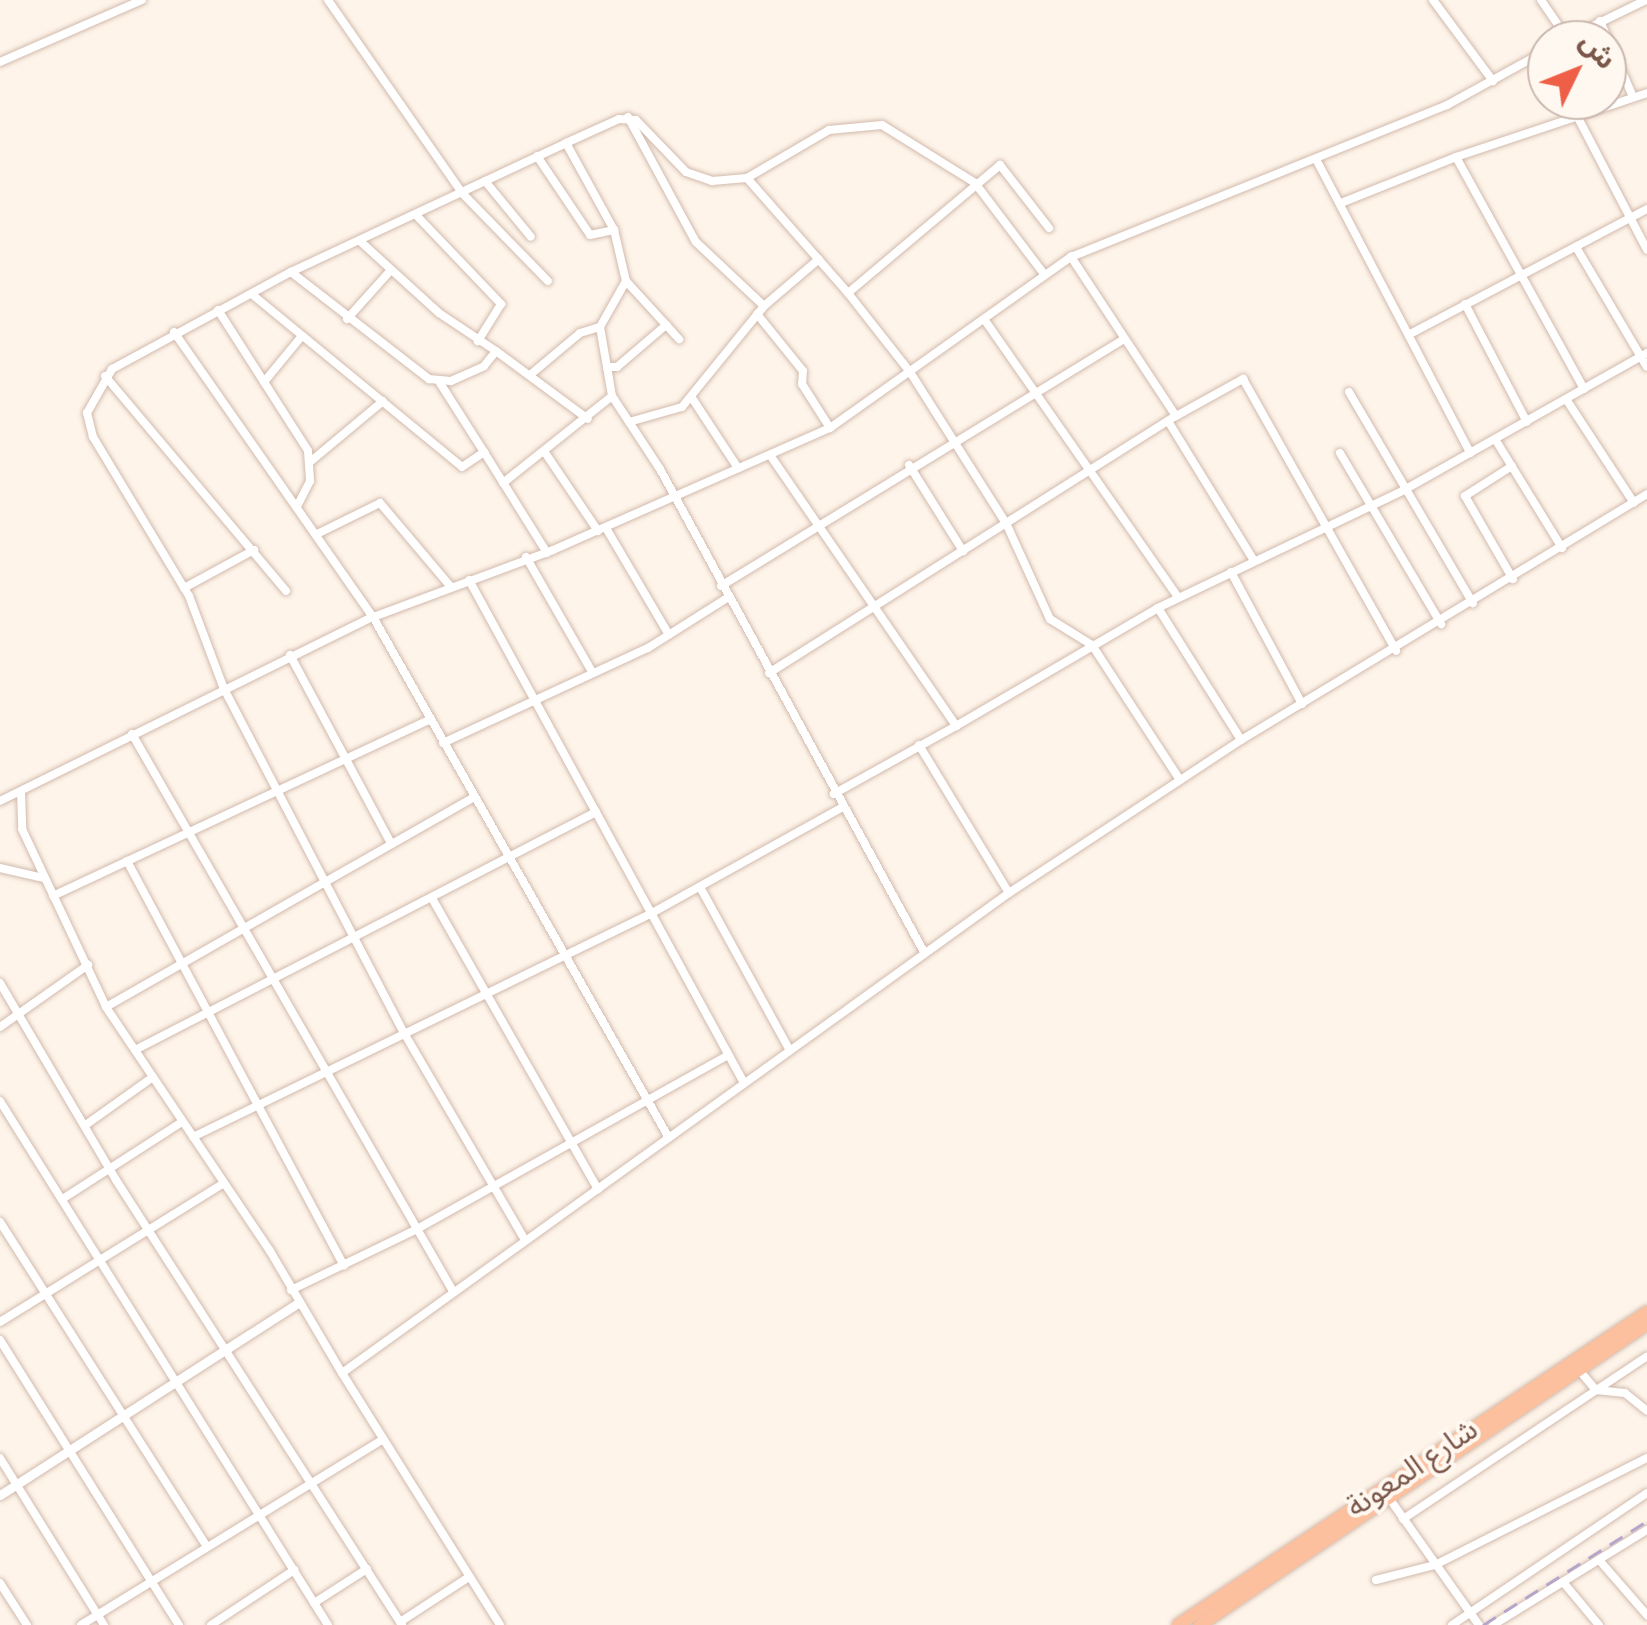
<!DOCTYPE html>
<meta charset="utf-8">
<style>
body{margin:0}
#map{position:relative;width:1647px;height:1625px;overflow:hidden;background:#fef4e9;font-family:"Fira Sans Condensed","Noto Sans Arabic",sans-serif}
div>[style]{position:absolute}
.roads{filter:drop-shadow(0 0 2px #d2baad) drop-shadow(0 0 2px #d2baad)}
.minor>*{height:8px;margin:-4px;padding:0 4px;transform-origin:4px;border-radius:4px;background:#fff}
.tertiary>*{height:9px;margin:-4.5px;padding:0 4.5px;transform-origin:4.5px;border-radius:4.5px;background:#fff}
.trunk>*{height:12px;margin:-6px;padding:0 6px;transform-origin:6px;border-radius:6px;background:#fdc09e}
.rail>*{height:2.5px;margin-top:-1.25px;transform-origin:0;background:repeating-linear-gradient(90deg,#b6a5ca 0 15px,transparent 0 25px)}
span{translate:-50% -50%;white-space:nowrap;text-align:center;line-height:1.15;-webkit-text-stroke:8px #fff8f1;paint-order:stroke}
.street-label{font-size:30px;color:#7b574a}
.north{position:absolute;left:1527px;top:20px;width:100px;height:100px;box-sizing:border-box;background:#fff8f1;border:2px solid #cab8ae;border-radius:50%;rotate:47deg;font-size:28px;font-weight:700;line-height:40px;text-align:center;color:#7b574a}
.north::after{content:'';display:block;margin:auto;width:35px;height:45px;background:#ef5e47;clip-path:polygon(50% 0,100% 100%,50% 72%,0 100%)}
</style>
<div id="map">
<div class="roads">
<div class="minor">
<div style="left:328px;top:0;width:235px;rotate:55.2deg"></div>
<div style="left:462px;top:193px;width:123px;rotate:45.7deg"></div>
<div style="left:1433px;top:0;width:101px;rotate:53.5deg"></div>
<div style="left:1541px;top:0;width:46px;rotate:55.6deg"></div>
<div style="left:1600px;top:21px;width:83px;rotate:66.5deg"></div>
<div style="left:1564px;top:40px;width:91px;rotate:-26deg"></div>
<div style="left:0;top:62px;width:155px;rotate:-23.6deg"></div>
<div style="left:1576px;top:114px;width:153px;rotate:62.4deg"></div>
<div style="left:628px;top:117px;width:142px;rotate:61.5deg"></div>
<div style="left:696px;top:242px;width:93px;rotate:43.3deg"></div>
<div style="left:566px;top:143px;width:99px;rotate:61.1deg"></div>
<div style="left:614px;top:230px;width:52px;rotate:76.8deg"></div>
<div style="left:626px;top:281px;width:53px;rotate:119.5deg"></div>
<div style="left:600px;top:327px;width:70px;rotate:80.1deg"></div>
<div style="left:612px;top:396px;width:87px;rotate:56.7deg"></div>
<div style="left:660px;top:469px;width:550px;rotate:61.34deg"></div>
<div style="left:537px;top:156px;width:95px;rotate:56.1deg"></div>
<div style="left:590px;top:235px;width:25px;rotate:-12deg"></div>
<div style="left:1456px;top:157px;width:265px;rotate:61.1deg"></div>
<div style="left:1317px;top:161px;width:330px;rotate:62.3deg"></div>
<div style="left:747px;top:178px;width:95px;rotate:-30.3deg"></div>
<div style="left:829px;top:130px;width:53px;rotate:-5.4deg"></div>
<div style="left:882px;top:125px;width:110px;rotate:31.9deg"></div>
<div style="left:975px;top:183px;width:114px;rotate:52.8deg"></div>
<div style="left:485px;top:181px;width:72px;rotate:50.6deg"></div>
<div style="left:1341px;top:203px;width:124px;rotate:-21.8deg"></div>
<div style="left:1456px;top:157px;width:201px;rotate:-18.5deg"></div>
<div style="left:417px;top:216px;width:122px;rotate:46.3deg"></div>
<div style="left:501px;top:304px;width:44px;rotate:121.9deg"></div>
<div style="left:1576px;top:247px;width:139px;rotate:59.4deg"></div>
<div style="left:291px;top:272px;width:175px;rotate:37.8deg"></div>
<div style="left:429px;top:379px;width:22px;rotate:5deg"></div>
<div style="left:451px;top:381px;width:36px;rotate:-24deg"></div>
<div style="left:484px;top:366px;width:19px;rotate:-51deg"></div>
<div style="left:496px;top:351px;width:69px;rotate:-146.3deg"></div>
<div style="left:439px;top:313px;width:107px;rotate:-137.7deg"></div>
<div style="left:626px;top:281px;width:79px;rotate:47.6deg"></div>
<div style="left:848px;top:293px;width:199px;rotate:-40.1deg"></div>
<div style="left:1000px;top:165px;width:80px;rotate:52.1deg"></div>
<div style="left:254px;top:296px;width:269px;rotate:39.4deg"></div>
<div style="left:462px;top:467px;width:27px;rotate:-34deg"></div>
<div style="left:484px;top:452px;width:119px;rotate:58deg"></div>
<div style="left:1465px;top:304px;width:133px;rotate:62.3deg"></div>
<div style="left:218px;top:310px;width:167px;rotate:57.4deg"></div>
<div style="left:308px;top:451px;width:30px;rotate:86deg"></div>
<div style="left:310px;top:481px;width:29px;rotate:117deg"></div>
<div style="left:757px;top:314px;width:73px;rotate:51.1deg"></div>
<div style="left:803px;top:371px;width:13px;rotate:94deg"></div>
<div style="left:802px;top:384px;width:52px;rotate:57.5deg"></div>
<div style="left:347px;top:319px;width:66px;rotate:-48.1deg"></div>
<div style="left:984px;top:319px;width:339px;rotate:55.1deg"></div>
<div style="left:174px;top:332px;width:348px;rotate:55.1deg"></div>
<div style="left:373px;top:617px;width:599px;rotate:60.4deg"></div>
<div style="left:1410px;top:334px;width:268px;rotate:-27.8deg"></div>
<div style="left:496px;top:351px;width:114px;rotate:36.5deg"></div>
<div style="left:607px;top:367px;width:10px"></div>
<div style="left:617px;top:367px;width:65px;rotate:-40.6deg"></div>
<div style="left:530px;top:375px;width:65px;rotate:-40deg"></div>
<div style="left:580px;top:333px;width:21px;rotate:-17deg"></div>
<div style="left:105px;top:376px;width:281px;rotate:49.9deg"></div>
<div style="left:264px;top:382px;width:58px;rotate:-50.6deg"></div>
<div style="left:440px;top:383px;width:82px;rotate:57.5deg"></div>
<div style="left:1349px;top:392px;width:245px;rotate:59.6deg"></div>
<div style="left:692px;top:398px;width:84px;rotate:56.7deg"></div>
<div style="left:1566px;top:399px;width:124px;rotate:56.8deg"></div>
<div style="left:1176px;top:416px;width:77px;rotate:-28.9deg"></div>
<div style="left:1243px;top:379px;width:312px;rotate:60.6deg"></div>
<div style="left:1168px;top:421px;width:164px;rotate:58.4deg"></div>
<div style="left:629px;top:422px;width:55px;rotate:-15.8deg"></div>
<div style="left:682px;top:407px;width:130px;rotate:-50.9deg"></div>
<div style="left:764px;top:306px;width:72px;rotate:-40.5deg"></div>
<div style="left:1495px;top:439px;width:128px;rotate:58.4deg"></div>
<div style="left:1340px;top:453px;width:199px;rotate:59.4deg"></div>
<div style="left:546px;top:454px;width:93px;rotate:56deg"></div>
<div style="left:770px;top:455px;width:329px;rotate:55.5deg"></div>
<div style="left:956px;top:726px;width:140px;rotate:150.9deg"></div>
<div style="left:310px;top:462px;width:95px;rotate:-39.9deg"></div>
<div style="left:909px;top:465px;width:102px;rotate:57.9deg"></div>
<div style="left:1512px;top:466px;width:56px;rotate:147.4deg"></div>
<div style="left:1465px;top:496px;width:96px;rotate:60deg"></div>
<div style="left:503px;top:483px;width:139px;rotate:-38.6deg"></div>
<div style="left:606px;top:528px;width:124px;rotate:59.5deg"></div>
<div style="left:319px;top:533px;width:68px;rotate:-26.2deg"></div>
<div style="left:380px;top:503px;width:110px;rotate:49.8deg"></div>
<div style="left:526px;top:557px;width:133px;rotate:60.1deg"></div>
<div style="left:1231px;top:572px;width:150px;rotate:61.7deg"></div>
<div style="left:469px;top:580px;width:573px;rotate:61.33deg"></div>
<div style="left:721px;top:586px;width:473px;rotate:-31.5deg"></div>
<div style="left:184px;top:588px;width:80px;rotate:-28.5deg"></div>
<div style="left:1158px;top:608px;width:156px;rotate:57.8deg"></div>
<div style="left:290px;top:655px;width:213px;rotate:61.8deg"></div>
<div style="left:769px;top:673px;width:481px;rotate:-32.3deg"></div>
<div style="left:1176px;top:416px;width:191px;rotate:-123.4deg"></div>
<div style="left:956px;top:726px;width:234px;rotate:-30.3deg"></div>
<div style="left:1158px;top:608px;width:273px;rotate:-25.6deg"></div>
<div style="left:1404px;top:490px;width:279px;rotate:-29.4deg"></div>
<div style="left:132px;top:734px;width:643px;rotate:60.05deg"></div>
<div style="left:443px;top:743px;width:226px;rotate:-24.9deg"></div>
<div style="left:648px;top:648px;width:93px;rotate:-32.3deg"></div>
<div style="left:919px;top:745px;width:173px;rotate:58.7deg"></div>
<div style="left:21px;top:792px;width:37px;rotate:88deg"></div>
<div style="left:22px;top:829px;width:197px;rotate:64.7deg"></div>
<div style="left:106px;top:1007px;width:294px;rotate:56.1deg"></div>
<div style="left:270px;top:1251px;width:142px;rotate:59.5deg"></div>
<div style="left:342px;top:1373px;width:822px;rotate:-35.74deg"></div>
<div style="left:1009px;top:893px;width:278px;rotate:-33.4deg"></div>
<div style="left:1241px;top:740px;width:475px;rotate:-31.2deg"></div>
<div style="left:0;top:801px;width:416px;rotate:-26.3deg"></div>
<div style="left:373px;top:617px;width:192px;rotate:-20.4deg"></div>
<div style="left:553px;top:550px;width:303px;rotate:-23.8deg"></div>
<div style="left:830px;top:428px;width:296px;rotate:-35.4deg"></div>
<div style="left:1071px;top:257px;width:406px;rotate:-22deg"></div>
<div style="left:1447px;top:105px;width:114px;rotate:-28.8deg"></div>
<div style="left:127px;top:861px;width:459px;rotate:61.8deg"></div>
<div style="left:0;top:868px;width:44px;rotate:13.1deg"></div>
<div style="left:700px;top:887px;width:185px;rotate:61.2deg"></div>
<div style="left:53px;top:896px;width:416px;rotate:-25.1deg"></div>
<div style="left:433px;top:900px;width:333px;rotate:60.3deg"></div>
<div style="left:0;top:983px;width:229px;rotate:59.5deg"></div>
<div style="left:116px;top:1180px;width:529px;rotate:57.27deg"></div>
<div style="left:106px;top:1007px;width:424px;rotate:-29.7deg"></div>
<div style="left:0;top:1027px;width:108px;rotate:-35.2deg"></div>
<div style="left:135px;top:1050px;width:519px;rotate:-27.31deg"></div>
<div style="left:0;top:1101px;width:618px;rotate:57.96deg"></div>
<div style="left:87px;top:1124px;width:81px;rotate:-35.5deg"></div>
<div style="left:193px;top:1137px;width:509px;rotate:-26.01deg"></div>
<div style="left:650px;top:914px;width:218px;rotate:-29deg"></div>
<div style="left:64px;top:1198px;width:140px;rotate:-32.8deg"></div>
<div style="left:0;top:1222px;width:385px;rotate:57.5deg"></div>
<div style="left:525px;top:1240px;width:238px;rotate:-120.3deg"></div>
<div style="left:405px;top:1035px;width:390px;rotate:-117.6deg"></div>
<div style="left:224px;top:689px;width:99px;rotate:-110.6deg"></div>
<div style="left:189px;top:596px;width:186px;rotate:-121.1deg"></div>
<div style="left:93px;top:437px;width:25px;rotate:-104deg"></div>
<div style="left:87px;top:413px;width:51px;rotate:-60.4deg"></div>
<div style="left:112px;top:369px;width:204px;rotate:-28.5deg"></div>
<div style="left:291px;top:272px;width:304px;rotate:-25.1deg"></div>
<div style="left:566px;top:143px;width:58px;rotate:-24.4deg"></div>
<div style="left:619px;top:119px;width:17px;rotate:3deg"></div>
<div style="left:636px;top:120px;width:72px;rotate:46.1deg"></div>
<div style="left:686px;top:172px;width:28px;rotate:19deg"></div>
<div style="left:712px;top:181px;width:35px;rotate:-5deg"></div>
<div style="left:747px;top:178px;width:153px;rotate:48.7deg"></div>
<div style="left:848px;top:293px;width:100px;rotate:51.9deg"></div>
<div style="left:910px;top:372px;width:179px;rotate:57.6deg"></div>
<div style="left:1006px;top:523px;width:106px;rotate:65.4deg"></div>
<div style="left:1050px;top:619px;width:49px;rotate:31.8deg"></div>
<div style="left:1092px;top:645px;width:161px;rotate:56.9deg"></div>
<div style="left:291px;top:1290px;width:140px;rotate:-25.8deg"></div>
<div style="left:417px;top:1229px;width:356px;rotate:-29.2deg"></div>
<div style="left:0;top:1322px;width:262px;rotate:-31.8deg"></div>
<div style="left:0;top:1340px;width:337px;rotate:57.9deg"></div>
<div style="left:1579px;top:1370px;width:26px;rotate:50deg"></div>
<div style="left:1596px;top:1390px;width:29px;rotate:6deg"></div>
<div style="left:1625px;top:1393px;width:28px;rotate:39deg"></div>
<div style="left:342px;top:1373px;width:297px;rotate:57.9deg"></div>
<div style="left:0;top:1458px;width:197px;rotate:58.1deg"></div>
<div style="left:1389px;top:1498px;width:156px;rotate:54.7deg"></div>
<div style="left:1403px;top:1519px;width:293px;rotate:-33.7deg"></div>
<div style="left:1600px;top:1561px;width:72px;rotate:49deg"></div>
<div style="left:1376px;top:1580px;width:61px;rotate:-14.3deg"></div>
<div style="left:1435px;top:1565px;width:237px;rotate:-26.8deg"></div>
<div style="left:1563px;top:1582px;width:56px;rotate:50.1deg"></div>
<div style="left:0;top:1583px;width:50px;rotate:57.3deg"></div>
<div style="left:314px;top:1603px;width:63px;rotate:-32.7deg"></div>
<div style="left:400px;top:1622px;width:82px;rotate:-33.1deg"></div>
<div style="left:81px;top:1625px;width:353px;rotate:-31.6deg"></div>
<div style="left:211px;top:1625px;width:100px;rotate:-33.5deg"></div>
<div style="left:1452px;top:1625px;width:235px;rotate:-34.1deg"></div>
<div style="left:1493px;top:1625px;width:181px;rotate:-31.7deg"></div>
</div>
<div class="tertiary">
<div style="left:0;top:1495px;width:354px;rotate:-32.8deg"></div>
</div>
<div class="trunk">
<div style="left:1178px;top:1625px;width:564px;rotate:-33.72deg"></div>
<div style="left:1200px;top:1625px;width:539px;rotate:-33.96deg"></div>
</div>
</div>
<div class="rail">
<div style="left:1483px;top:1625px;width:194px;rotate:-32.4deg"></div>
</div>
<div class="street-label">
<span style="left:1412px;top:1468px;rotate:-34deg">شارع المعونة</span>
</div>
<div class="north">ش</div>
</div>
